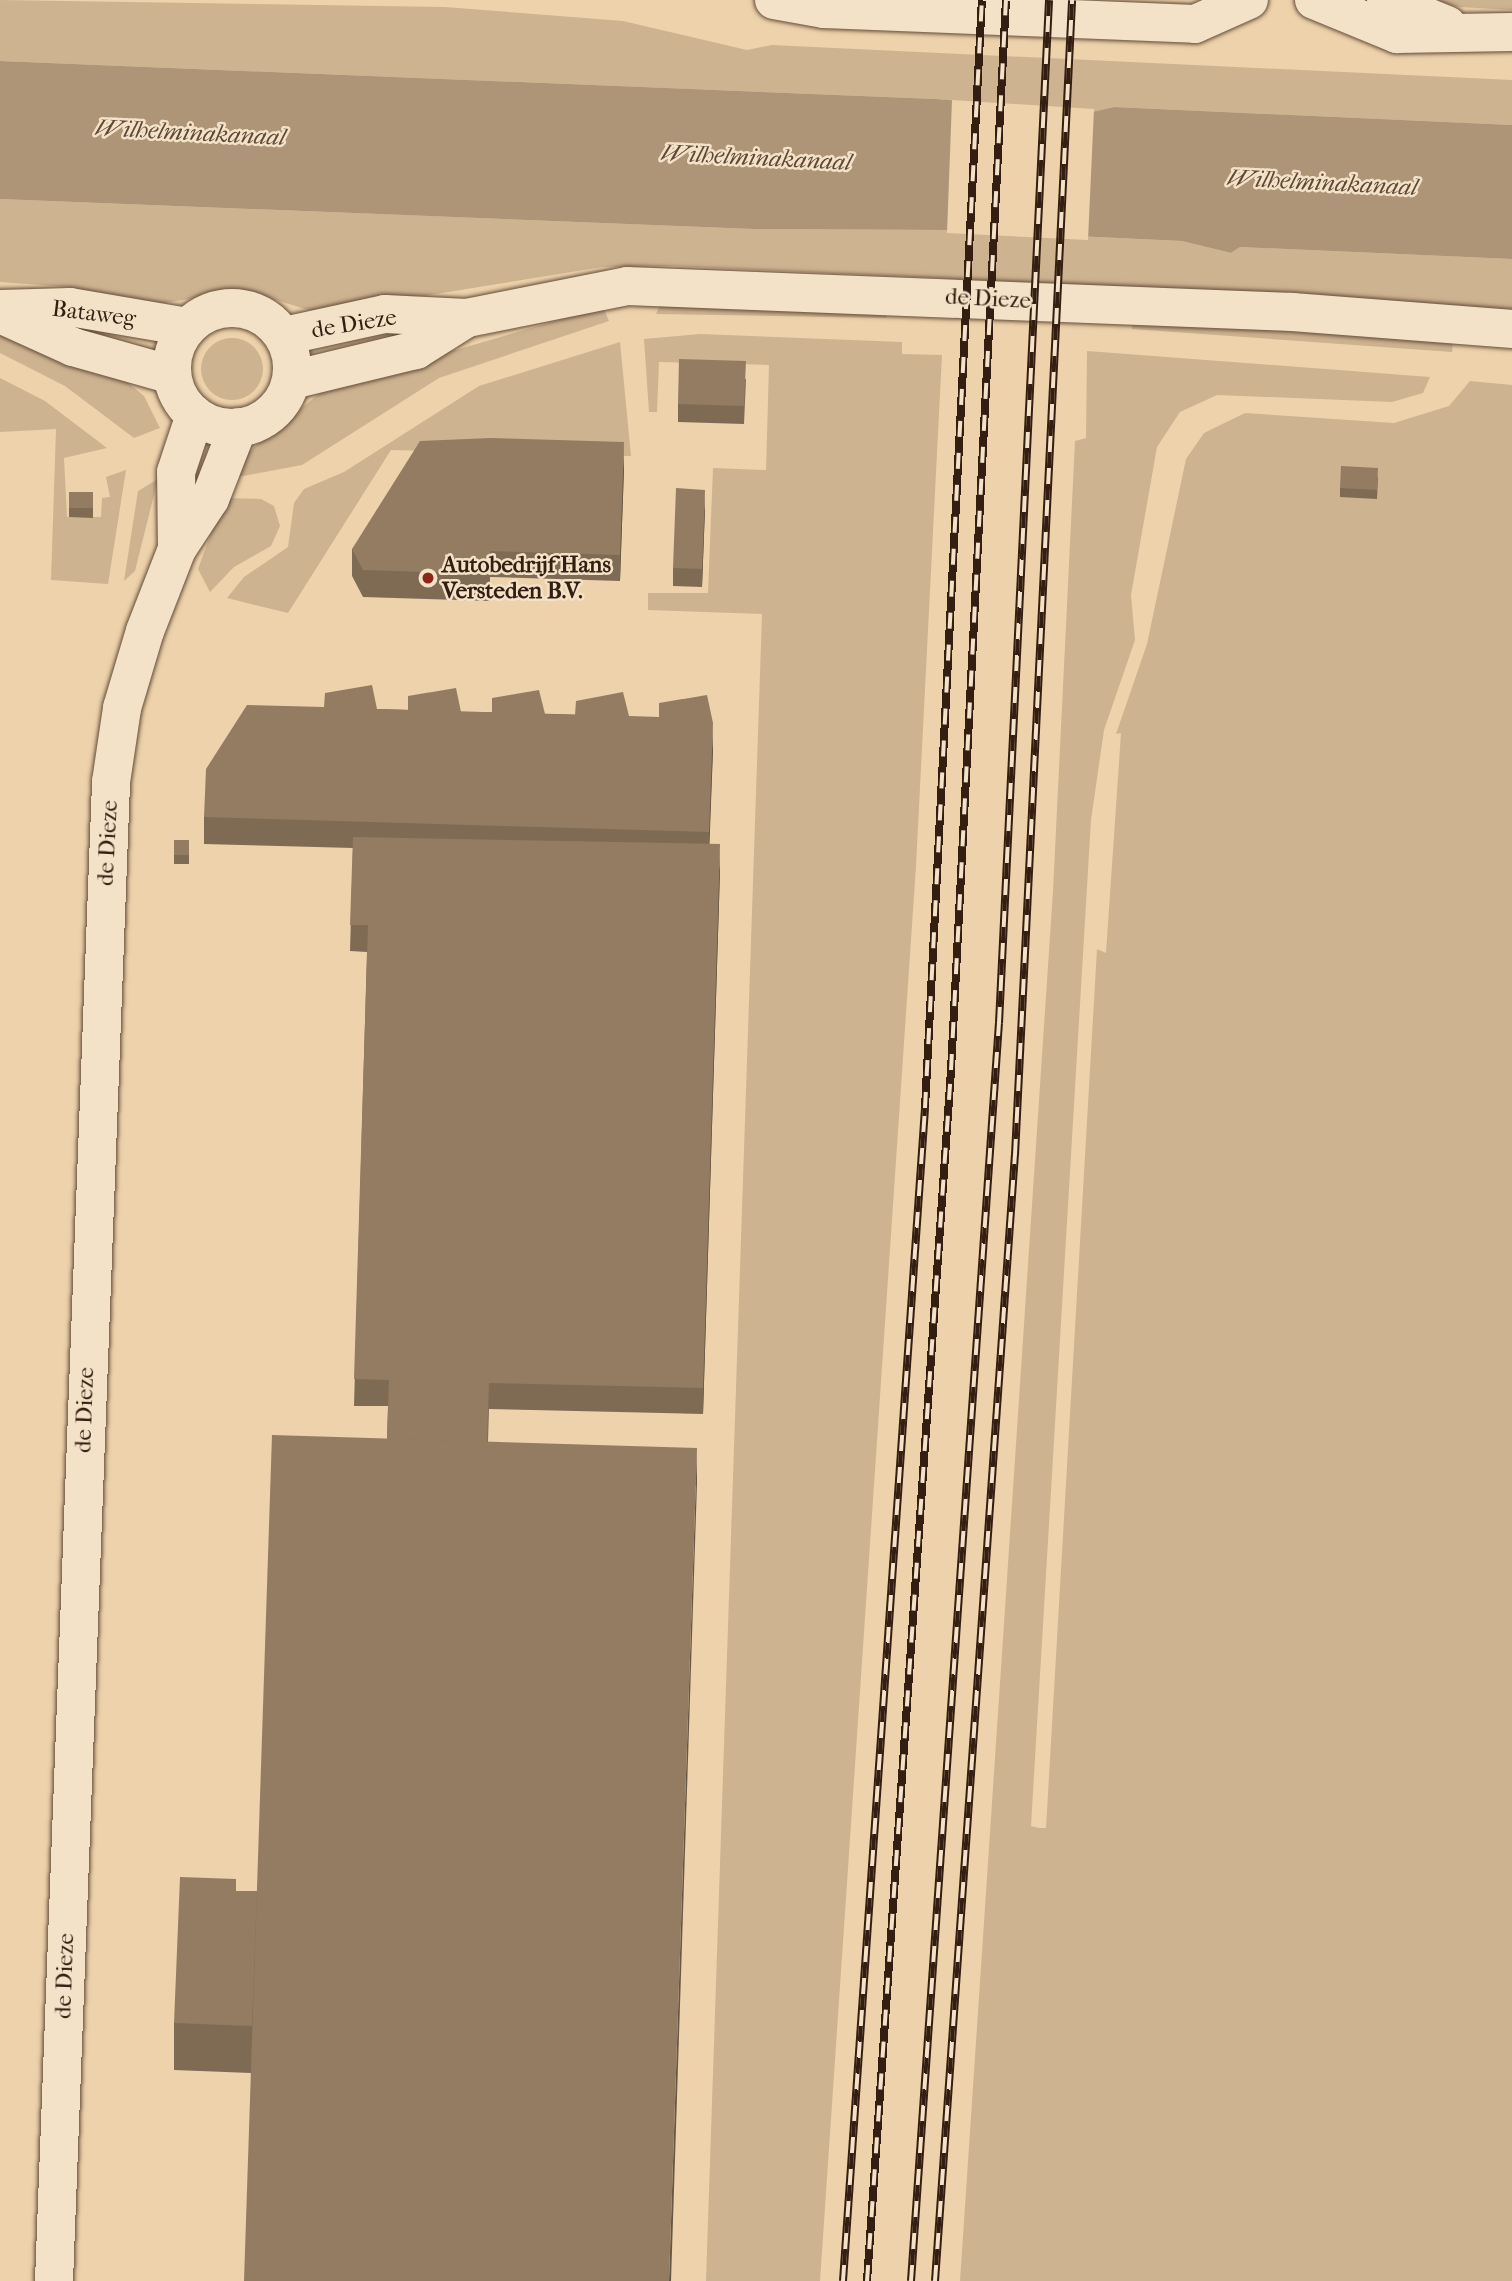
<!DOCTYPE html>
<style>
body{margin:0}
#map{position:relative;width:1512px;height:2281px;overflow:hidden;background:#edd2ab;font-family:"IM FELL French Canon",serif}
div>[style]{position:absolute}
.green>*{inset:0;background:#ceb391}
.round{border-radius:50%}
.water>*{inset:0;background:#ae9577}
.pier>*{inset:0;background:#edd2ab}
.roads{filter:drop-shadow(0 0 2px #624b38) drop-shadow(0 0 2px #624b38)}
.tertiary>*{height:38px;margin:-19px;padding:0 19px;transform-origin:19px;border-radius:19px;background:#f3e2c8}
.tertiary>.ring{margin:-19px;padding:0;box-sizing:content-box;background:none;border:38px solid #f3e2c8;border-radius:50%}
.rail>*{height:8px;margin-top:-4px;transform-origin:0;background:repeating-linear-gradient(90deg,#f3e2c8 0 16px,#341e12 0 32px);box-sizing:border-box;border-block:2px solid #341e12}
.wall>*{inset:0;background:#7f6b54}
.shaded-wall>*{inset:0;background:#685745}
.building>*{inset:0;background:#947c62}
.dots>*{width:19px;height:19px;translate:-50% -50%;box-sizing:border-box;border:4px solid #f3e2c8;border-radius:50%}
span{translate:-50% -50%;white-space:nowrap;text-align:center;line-height:1.15;-webkit-text-stroke:5px #f3e2c8;paint-order:stroke}
.street-label{font-size:23px;color:#341e12}
.poi-label{font-size:23px;color:#341e12;font-weight:700}
.left{translate:0 -50%;text-align:left}
.water-label{font-size:24px;color:#5f4835;font-style:italic}
</style>
<div id="map">
<div class="green">
<div style="clip-path:polygon(0 0,445px 7px,623px 21px,747px 50px,772px 45px,1512px 80px,1512px 125px,1114px 107px,1094px 112px,936px 99px,0 61px)"></div>
<div style="clip-path:polygon(1430px 0,1512px 0,1512px 10px,1460px 7px)"></div>
<div style="clip-path:polygon(0 199px,753px 229px,946px 230px,1182px 241px,1231px 253px,1240px 247px,1512px 259px,1512px 312px,1241px 292px,674px 266px,602px 267px,318px 313px,243px 290px,146px 306px,70px 287px,0 282px)"></div>
<div style="clip-path:polygon(661px 303px,887px 309px,887px 318px,656px 314px)"></div>
<div style="clip-path:polygon(603px 307px,609px 321px,439px 378px,302px 465px,232px 478px,246px 454px,326px 388px)"></div>
<div style="clip-path:polygon(1132px 321px,1453px 342px,1452px 352px,1132px 329px)"></div>
<div style="clip-path:polygon(700px 334px,902px 342px,902px 354px,942px 355px,916px 866px,820px 2281px,706px 2281px,762px 614px,648px 610px,648px 593px,708px 593px,713px 468px,766px 470px,769px 365px,659px 362px,657px 412px,649px 412px,644px 339px)"></div>
<div style="clip-path:polygon(0 335px,121px 377px,144px 396px,160px 428px,134px 438px,65px 386px,0 353px)"></div>
<div class="round" style="left:201px;top:338px;width:62px;height:62px"></div>
<div style="clip-path:polygon(620px 342px,631px 456px,391px 450px,288px 613px,227px 598px,244px 577px,288px 547px,294px 503px,304px 489px,344px 472px,479px 386px)"></div>
<div style="clip-path:polygon(1087px 351px,1430px 377px,1423px 393px,1392px 402px,1217px 395px,1180px 412px,1157px 447px,1131px 595px,1135px 640px,1104px 730px,1091px 820px,1031px 1826px,1039px 1828px,1046px 1828px,1097px 949px,1106px 953px,1121px 733px,1116px 734px,1147px 644px,1186px 459px,1204px 433px,1245px 413px,1394px 423px,1449px 406px,1470px 381px,1512px 385px,1512px 2281px,960px 2281px,1053px 891px,1075px 441px,1086px 438px)"></div>
<div style="clip-path:polygon(0 378px,45px 401px,107px 448px,64px 458px,67px 517px,101px 517px,102px 498px,110px 497px,106px 477px,126px 470px,108px 584px,51px 580px,56px 429px,0 432px)"></div>
<div style="clip-path:polygon(158px 479px,135px 571px,124px 581px,138px 491px)"></div>
<div style="clip-path:polygon(224px 498px,261px 499px,274px 506px,280px 526px,271px 546px,234px 567px,210px 592px,198px 569px)"></div>
</div>
<div class="water">
<div style="clip-path:polygon(0 61px,936px 99px,1093px 112px,1114px 107px,1512px 125px,1512px 259px,1240px 247px,1231px 253px,1182px 241px,946px 230px,753px 229px,0 199px)"></div>
</div>
<div class="pier">
<div style="clip-path:polygon(952px 100px,1094px 109px,1088px 240px,947px 233px)"></div>
</div>
<div class="roads">
<div class="tertiary">
<div style="left:774px;top:0;width:51px;rotate:10.2deg"></div>
<div style="left:824px;top:9px;width:371px;rotate:2.3deg"></div>
<div style="left:1195px;top:24px;width:59px;rotate:-24deg"></div>
<div style="left:1314px;top:0;width:90px;rotate:22.3deg"></div>
<div style="left:1397px;top:34px;width:115px;rotate:-1deg"></div>
<div style="left:1386px;top:0;width:66px;rotate:22.3deg"></div>
<div class="ring" style="left:172px;top:308px;width:82px;height:82px"></div>
<div style="left:0;top:309px;width:70px;rotate:-1.6deg"></div>
<div style="left:70px;top:307px;width:119px;rotate:9.7deg"></div>
<div style="left:0;top:314px;width:80px;rotate:24.3deg"></div>
<div style="left:73px;top:347px;width:103px;rotate:15.8deg"></div>
<div style="left:284px;top:336px;width:103px;rotate:-12.3deg"></div>
<div style="left:385px;top:314px;width:82px;rotate:2.8deg"></div>
<div style="left:467px;top:318px;width:163px;rotate:-11.3deg"></div>
<div style="left:627px;top:286px;width:666px;rotate:2.24deg"></div>
<div style="left:1292px;top:312px;width:221px;rotate:4.4deg"></div>
<div style="left:292px;top:380px;width:128px;rotate:-13.6deg"></div>
<div style="left:416px;top:350px;width:60px;rotate:-32.1deg"></div>
<div style="left:177px;top:549px;width:77px;rotate:-90.7deg"></div>
<div style="left:176px;top:472px;width:60px;rotate:-71.6deg"></div>
<div style="left:54px;top:2281px;width:1500px;rotate:-87.82deg"></div>
<div style="left:111px;top:782px;width:75px;rotate:-81.5deg"></div>
<div style="left:122px;top:708px;width:80px;rotate:-73.4deg"></div>
<div style="left:145px;top:631px;width:88px;rotate:-68.7deg"></div>
<div style="left:177px;top:549px;width:60px;rotate:-56.6deg"></div>
<div style="left:210px;top:499px;width:77px;rotate:-68.7deg"></div>
</div>
</div>
<div class="rail">
<div style="left:843px;top:2281px;width:1176px;rotate:-86deg"></div>
<div style="left:925px;top:1108px;width:1109px;rotate:-87.06deg"></div>
<div style="left:867px;top:2281px;width:1214px;rotate:-86.03deg"></div>
<div style="left:951px;top:1070px;width:1071px;rotate:-87.06deg"></div>
<div style="left:911px;top:2281px;width:1261px;rotate:-86deg"></div>
<div style="left:999px;top:1023px;width:1024px;rotate:-87.2deg"></div>
<div style="left:935px;top:2281px;width:1129px;rotate:-85.94deg"></div>
<div style="left:1015px;top:1155px;width:1156px;rotate:-87.17deg"></div>
</div>
<div class="wall">
<div style="clip-path:polygon(746px 379px,744px 424px,678px 422px,678px 404px)"></div>
<div style="clip-path:polygon(624px 468px,620px 581px,490px 577px,490px 601px,363px 597px,352px 576px,352px 549px)"></div>
<div style="clip-path:polygon(1378px 477px,1377px 499px,1340px 497px,1340px 488px)"></div>
<div style="clip-path:polygon(69px 492px,93px 492px,93px 518px,69px 517px)"></div>
<div style="clip-path:polygon(705px 508px,702px 587px,673px 586px,673px 568px)"></div>
<div style="clip-path:polygon(377px 709px,629px 716px,713px 749px,709px 844px,720px 870px,703px 1414px,489px 1409px,488px 1442px,697px 1483px,251px 2073px,174px 2070px,174px 2023px,236px 1891px,257px 1891px,387px 1439px,388px 1406px,354px 1406px,367px 952px,350px 951px,353px 848px,204px 844px,204px 817px)"></div>
<div style="clip-path:polygon(174px 840px,189px 840px,189px 864px,174px 864px)"></div>
</div>
<div class="shaded-wall">
<div style="clip-path:polygon(624px 442px,624px 468px,620px 581px,620px 555px)"></div>
<div style="clip-path:polygon(705px 490px,705px 508px,702px 587px,702px 569px)"></div>
<div style="clip-path:polygon(713px 723px,713px 749px,709px 858px,709px 832px)"></div>
<div style="clip-path:polygon(720px 844px,720px 870px,703px 1414px,703px 1388px)"></div>
<div style="clip-path:polygon(697px 1448px,697px 1483px,671px 2281px,669px 2281px)"></div>
</div>
<div class="building">
<div style="clip-path:polygon(679px 359px,746px 361px,744px 406px,678px 404px)"></div>
<div style="clip-path:polygon(491px 438px,624px 442px,620px 555px,490px 551px,490px 574px,363px 570px,352px 549px,420px 441px)"></div>
<div style="clip-path:polygon(1341px 466px,1378px 468px,1377px 490px,1340px 488px)"></div>
<div style="clip-path:polygon(676px 488px,705px 490px,702px 569px,673px 568px)"></div>
<div style="clip-path:polygon(69px 492px,93px 492px,93px 508px,69px 508px)"></div>
<div style="clip-path:polygon(372px 685px,377px 709px,408px 710px,408px 696px,456px 688px,461px 712px,492px 712px,492px 698px,539px 690px,545px 714px,575px 715px,576px 701px,623px 692px,629px 716px,659px 717px,659px 703px,707px 695px,713px 723px,709px 832px,204px 817px,206px 769px,247px 705px,324px 707px,325px 693px)"></div>
<div style="clip-path:polygon(353px 837px,720px 844px,703px 1388px,489px 1383px,487px 1442px,387px 1439px,389px 1380px,354px 1379px,368px 925px,350px 925px)"></div>
<div style="clip-path:polygon(174px 840px,189px 840px,189px 855px,174px 855px)"></div>
<div style="clip-path:polygon(272px 1435px,697px 1448px,669px 2281px,244px 2281px)"></div>
<div style="clip-path:polygon(180px 1877px,236px 1879px,236px 1891px,257px 1891px,252px 2026px,174px 2023px)"></div>
</div>
<div class="dots">
<div style="left:428px;top:578px;background:#8f2418"></div>
</div>
<div class="street-label">
<span style="left:988px;top:299px;rotate:3deg">de Dieze</span>
<span style="left:94px;top:314px;rotate:7deg">Bataweg</span>
<span style="left:354px;top:324px;rotate:-9deg">de Dieze</span>
<span style="left:108px;top:843px;rotate:-87deg">de Dieze</span>
<span style="left:85px;top:1410px;rotate:-88deg">de Dieze</span>
<span style="left:65px;top:1976px;rotate:-88deg">de Dieze</span>
</div>
<div class="poi-label">
<span class="left" style="left:442px;top:578px">Autobedrijf Hans<br>Versteden B.V.</span>
</div>
<div class="water-label">
<span style="left:190px;top:133px;rotate:3deg">Wilhelminakanaal</span>
<span style="left:756px;top:158px;rotate:3deg">Wilhelminakanaal</span>
<span style="left:1322px;top:183px;rotate:3deg">Wilhelminakanaal</span>
</div>
</div>
